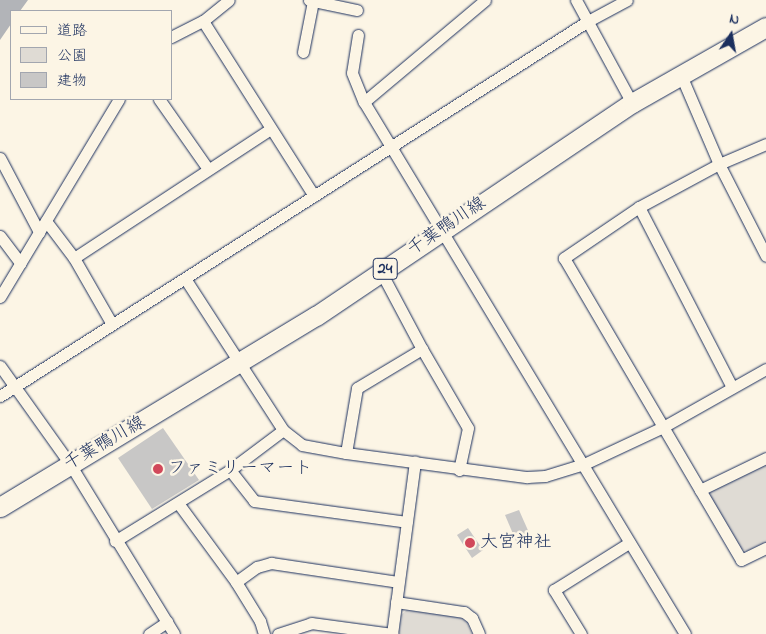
<!DOCTYPE html>
<meta charset="utf-8">
<style>
body{margin:0}
#map{position:relative;width:766px;height:634px;overflow:hidden;background:#fcf5e5;font-family:"Indie Flower","Klee One",sans-serif}
div>[style]{position:absolute}
.green>*{inset:0;background:#dfdbd4}
.water>*{inset:0;background:#b2b4b8}
.building>*{inset:0;background:#c8c7c6}
.roads{filter:drop-shadow(0 0 1px #1b2f5e) drop-shadow(0 0 1px #1b2f5e)}
.minor>*{height:11px;margin:-5.5px;padding:0 5.5px;transform-origin:5.5px;border-radius:5.5px;background:#fcf5e5}
.primary>*{height:19px;margin:-9.5px;padding:0 9.5px;transform-origin:9.5px;border-radius:9.5px;background:#fcf5e5}
.dots>*{width:14px;height:14px;translate:-50% -50%;box-sizing:border-box;border:2px solid #fcf5e5;border-radius:50%}
span{translate:-50% -50%;white-space:nowrap;text-align:center;line-height:1.15;-webkit-text-stroke:5px #fcf5e5;paint-order:stroke}
.shield-label span{padding:1px 4px;background:#fcf5e5;border:1px solid;border-radius:4px;-webkit-text-stroke-width:0}
.shield-label{font-size:16px;color:#1b2f5e;font-weight:700}
.street-label{font-size:18px;color:#1b2f5e}
.poi-label{font-size:18px;color:#1b2f5e}
.left{translate:0 -50%;text-align:left}
.legend{position:absolute;left:10px;top:10px;width:162px;height:90px;box-sizing:border-box;background:#fcf5e5;border:1px solid #a2a6af;margin:0;padding:6px 9px;list-style:none;font-size:15px;color:#1b2f5e}
.legend li{display:flex;align-items:center;gap:10px;height:25px}
.legend b{width:25px;border:1px solid #a2a6af}
.north{position:absolute;left:706px;top:10px;width:50px;height:50px;-webkit-text-stroke:4px #fcf5e5;paint-order:stroke;rotate:12deg;font-size:14px;font-weight:700;line-height:20px;text-align:center;color:#1b2f5e}
.north::after{content:'';display:block;margin:auto;width:18px;height:22px;background:#1b2f5e;clip-path:polygon(50% 0,100% 100%,50% 72%,0 100%)}
</style>
<div id="map">
<div class="green">
<div style="clip-path:polygon(766px 464px,766px 542px,747px 551px,741px 549px,710px 497px,712px 488px)"></div>
<div style="clip-path:polygon(407px 610px,459px 617px,467px 622px,472px 634px,399px 634px,401px 615px)"></div>
</div>
<div class="water">
<div style="clip-path:polygon(0 0,28px 0,20px 11px,11px 11px,11px 24px,0 40px)"></div>
</div>
<div class="building">
<div style="clip-path:polygon(163px 428px,199px 480px,152px 509px,118px 458px)"></div>
<div style="clip-path:polygon(519px 510px,530px 535px,516px 541px,505px 515px)"></div>
<div style="clip-path:polygon(468px 528px,483px 550px,472px 558px,457px 535px)"></div>
</div>
<div class="roads">
<div class="minor">
<div style="left:309px;top:0;width:49px;rotate:11.8deg"></div>
<div style="left:576px;top:0;width:117px;rotate:61.5deg"></div>
<div style="left:203px;top:21px;width:207px;rotate:57.6deg"></div>
<div style="left:358px;top:35px;width:38px;rotate:99deg"></div>
<div style="left:352px;top:73px;width:31px;rotate:68deg"></div>
<div style="left:364px;top:102px;width:621px;rotate:58.89deg"></div>
<div style="left:171px;top:37px;width:36px;rotate:-27deg"></div>
<div style="left:203px;top:21px;width:33px;rotate:-39deg"></div>
<div style="left:303px;top:52px;width:52px;rotate:-78.9deg"></div>
<div style="left:680px;top:73px;width:99px;rotate:66.8deg"></div>
<div style="left:719px;top:164px;width:103px;rotate:62.9deg"></div>
<div style="left:159px;top:99px;width:85px;rotate:55deg"></div>
<div style="left:364px;top:102px;width:158px;rotate:-40.1deg"></div>
<div style="left:766px;top:144px;width:51px;rotate:156.9deg"></div>
<div style="left:719px;top:164px;width:91px;rotate:151.7deg"></div>
<div style="left:639px;top:207px;width:91px;rotate:145.8deg"></div>
<div style="left:564px;top:258px;width:350px;rotate:59.6deg"></div>
<div style="left:741px;top:560px;width:28px;rotate:-26deg"></div>
<div style="left:0;top:158px;width:84px;rotate:62.2deg"></div>
<div style="left:639px;top:207px;width:203px;rotate:62.7deg"></div>
<div style="left:46px;top:221px;width:46px;rotate:52.9deg"></div>
<div style="left:74px;top:258px;width:76px;rotate:60.1deg"></div>
<div style="left:0;top:236px;width:34px;rotate:53deg"></div>
<div style="left:74px;top:258px;width:233px;rotate:-33.3deg"></div>
<div style="left:381px;top:272px;width:87px;rotate:62deg"></div>
<div style="left:422px;top:349px;width:91px;rotate:59.8deg"></div>
<div style="left:468px;top:428px;width:43px;rotate:102.1deg"></div>
<div style="left:186px;top:280px;width:179px;rotate:57.1deg"></div>
<div style="left:283px;top:430px;width:24px;rotate:38deg"></div>
<div style="left:302px;top:445px;width:45px;rotate:10.3deg"></div>
<div style="left:346px;top:453px;width:183px;rotate:7.6deg"></div>
<div style="left:527px;top:477px;width:18px;rotate:-3deg"></div>
<div style="left:545px;top:476px;width:39px;rotate:-17deg"></div>
<div style="left:582px;top:465px;width:89px;rotate:-25.1deg"></div>
<div style="left:663px;top:427px;width:118px;rotate:-29.4deg"></div>
<div style="left:0;top:297px;width:231px;rotate:-59deg"></div>
<div style="left:0;top:366px;width:120px;rotate:54.5deg"></div>
<div style="left:70px;top:464px;width:199px;rotate:58.5deg"></div>
<div style="left:0;top:396px;width:697px;rotate:-32.53deg"></div>
<div style="left:588px;top:21px;width:44px;rotate:-28.3deg"></div>
<div style="left:346px;top:453px;width:66px;rotate:-80.4deg"></div>
<div style="left:357px;top:388px;width:76px;rotate:-31deg"></div>
<div style="left:230px;top:470px;width:39px;rotate:52deg"></div>
<div style="left:254px;top:501px;width:154px;rotate:7.8deg"></div>
<div style="left:700px;top:490px;width:73px;rotate:-25.9deg"></div>
<div style="left:178px;top:503px;width:98px;rotate:53.7deg"></div>
<div style="left:236px;top:582px;width:46px;rotate:58.4deg"></div>
<div style="left:260px;top:621px;width:14px;rotate:73deg"></div>
<div style="left:115px;top:541px;width:135px;rotate:-31.7deg"></div>
<div style="left:230px;top:470px;width:66px;rotate:-37deg"></div>
<div style="left:236px;top:582px;width:26px;rotate:-36deg"></div>
<div style="left:257px;top:567px;width:15px;rotate:-16deg"></div>
<div style="left:271px;top:563px;width:128px;rotate:8.5deg"></div>
<div style="left:396px;top:602px;width:69px;rotate:8.4deg"></div>
<div style="left:464px;top:612px;width:10px;rotate:37deg"></div>
<div style="left:472px;top:618px;width:17px;rotate:66deg"></div>
<div style="left:149px;top:634px;width:22px;rotate:-34deg"></div>
<div style="left:278px;top:634px;width:35px;rotate:-18deg"></div>
<div style="left:311px;top:623px;width:82px;rotate:7.7deg"></div>
<div style="left:392px;top:634px;width:174px;rotate:-82.4deg"></div>
<div style="left:581px;top:634px;width:52px;rotate:-121.5deg"></div>
<div style="left:554px;top:590px;width:89px;rotate:-32.1deg"></div>
</div>
<div class="primary">
<div style="left:0;top:507px;width:369px;rotate:-31.2deg"></div>
<div style="left:316px;top:316px;width:381px;rotate:-34deg"></div>
<div style="left:632px;top:103px;width:154px;rotate:-29.6deg"></div>
</div>
</div>
<div class="dots">
<div style="left:158px;top:469px;background:#d1495b"></div>
<div style="left:470px;top:543px;background:#d1495b"></div>
</div>
<div class="shield-label">
<span style="left:385px;top:269px">24</span>
</div>
<div class="street-label">
<span style="left:447px;top:227px;rotate:-34deg">千葉鴨川線</span>
<span style="left:105px;top:444px;rotate:-30deg">千葉鴨川線</span>
</div>
<div class="poi-label">
<span class="left" style="left:168px;top:469px">ファミリーマート</span>
<span class="left" style="left:480px;top:543px">大宮神社</span>
</div>
<ul class="legend">
<li><b style="height:6px;background:#fcf5e5"></b>道路</li>
<li><b style="height:14px;background:#dfdbd4"></b>公園</li>
<li><b style="height:14px;background:#c8c7c6"></b>建物</li>
</ul>
<div class="north">N</div>
</div>
